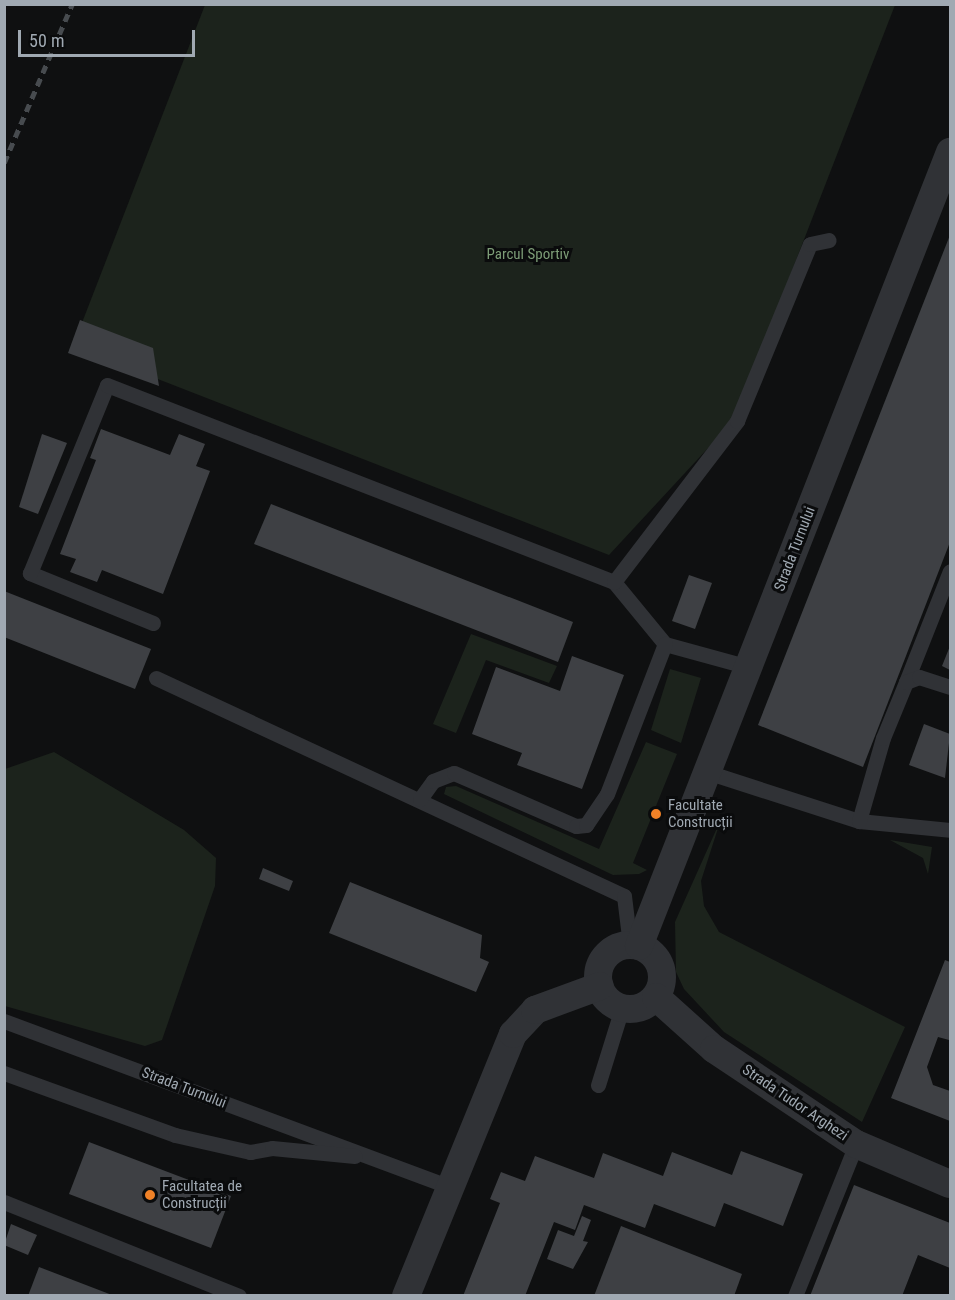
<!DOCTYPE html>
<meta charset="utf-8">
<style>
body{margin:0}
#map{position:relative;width:955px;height:1300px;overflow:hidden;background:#0f1011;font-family:"Roboto Condensed",sans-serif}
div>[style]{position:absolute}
.green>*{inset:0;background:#1c231c}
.building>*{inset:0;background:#3e4044}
.service>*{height:15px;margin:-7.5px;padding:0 7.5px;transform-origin:7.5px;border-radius:7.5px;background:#303236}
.minor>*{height:28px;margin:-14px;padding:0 14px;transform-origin:14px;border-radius:14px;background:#303236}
.minor>.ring{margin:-14px;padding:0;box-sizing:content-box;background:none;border:28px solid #303236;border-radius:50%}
.rail>*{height:4.5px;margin-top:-2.25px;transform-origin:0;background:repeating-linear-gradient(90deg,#474b4f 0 8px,transparent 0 14px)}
.dots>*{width:16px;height:16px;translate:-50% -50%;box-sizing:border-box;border:3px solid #0a0b0c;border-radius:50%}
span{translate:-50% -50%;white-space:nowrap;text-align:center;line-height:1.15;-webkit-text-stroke:6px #0a0b0c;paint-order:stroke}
.park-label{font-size:15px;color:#7d9d77}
.street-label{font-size:15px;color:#a0a9b2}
.poi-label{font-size:15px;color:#a0a9b2}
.left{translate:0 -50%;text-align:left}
.frame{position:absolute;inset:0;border:6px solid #a0a9b2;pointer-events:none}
.scale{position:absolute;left:18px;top:30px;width:177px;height:27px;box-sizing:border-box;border:3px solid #a0a9b2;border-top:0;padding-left:8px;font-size:18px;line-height:21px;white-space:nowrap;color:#a0a9b2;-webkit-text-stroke:4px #0a0b0c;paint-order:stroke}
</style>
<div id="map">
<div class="green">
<div style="clip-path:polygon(205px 5px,895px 5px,734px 420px,609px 555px,73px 346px)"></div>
<div style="clip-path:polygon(471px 634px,557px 666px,549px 683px,486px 660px,456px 733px,433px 724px)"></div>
<div style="clip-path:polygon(670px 669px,701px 678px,681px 743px,651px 730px)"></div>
<div style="clip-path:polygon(646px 742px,677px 754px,633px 863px,647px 870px,639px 874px,613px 875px,444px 794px,446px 787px,456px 786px,599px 849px)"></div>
<div style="clip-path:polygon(54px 752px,184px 830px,216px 858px,215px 886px,162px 1040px,145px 1046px,5px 1006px,5px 769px)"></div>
<div style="clip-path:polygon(721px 819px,701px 881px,704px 906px,719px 932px,905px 1027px,862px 1122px,724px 1032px,684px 989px,676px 972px,675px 922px)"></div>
<div style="clip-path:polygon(890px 840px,932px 847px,928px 874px,923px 858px)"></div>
</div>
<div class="building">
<div style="clip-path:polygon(950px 235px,950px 542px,863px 767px,758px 725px)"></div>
<div style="clip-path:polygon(80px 320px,153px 348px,159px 386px,68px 353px)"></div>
<div style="clip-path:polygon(101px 429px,170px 455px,179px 434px,205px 444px,196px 466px,210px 471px,163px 594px,102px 570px,97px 582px,70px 572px,76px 559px,60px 554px,96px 460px,90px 458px)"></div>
<div style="clip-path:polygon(42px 434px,67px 443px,38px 514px,19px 507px)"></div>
<div style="clip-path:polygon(271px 504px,573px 622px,558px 662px,254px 544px)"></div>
<div style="clip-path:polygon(689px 575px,712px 583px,695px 629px,672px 621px)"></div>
<div style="clip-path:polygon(4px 591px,151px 649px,135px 689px,4px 637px)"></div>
<div style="clip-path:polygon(950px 646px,950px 670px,942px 666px)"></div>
<div style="clip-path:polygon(572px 656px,624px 675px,582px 789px,517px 765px,522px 753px,472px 734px,496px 667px,560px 691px)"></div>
<div style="clip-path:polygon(924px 724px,950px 734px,945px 778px,909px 765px)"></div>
<div style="clip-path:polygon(263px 868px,293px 881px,289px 891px,259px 879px)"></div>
<div style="clip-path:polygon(350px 882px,482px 935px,480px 958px,489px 962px,476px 992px,329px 933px)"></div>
<div style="clip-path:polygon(945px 960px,950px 962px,950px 1051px,949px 1040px,938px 1037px,927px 1067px,933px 1085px,950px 1091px,950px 1121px,891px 1098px)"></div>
<div style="clip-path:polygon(89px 1142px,231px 1196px,211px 1248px,69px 1194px)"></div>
<div style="clip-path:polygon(741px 1151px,803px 1174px,783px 1226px,724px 1203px,715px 1227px,654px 1204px,645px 1228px,584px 1205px,575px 1230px,554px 1222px,525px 1296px,463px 1296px,500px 1203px,490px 1199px,501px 1172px,525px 1181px,535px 1156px,594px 1178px,603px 1153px,663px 1176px,672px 1152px,732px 1175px)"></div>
<div style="clip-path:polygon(854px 1185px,950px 1223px,950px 1268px,918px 1255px,902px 1296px,810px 1296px)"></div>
<div style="clip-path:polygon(582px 1216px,591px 1220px,583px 1241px,588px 1242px,573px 1269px,547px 1259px,558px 1230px,574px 1236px)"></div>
<div style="clip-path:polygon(11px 1224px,37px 1235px,28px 1255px,4px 1245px)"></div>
<div style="clip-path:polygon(621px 1226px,742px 1274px,734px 1296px,594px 1296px)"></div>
<div style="clip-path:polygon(39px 1267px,112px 1295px,112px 1296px,28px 1296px)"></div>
</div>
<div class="service">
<div style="left:614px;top:582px;width:80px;rotate:50.6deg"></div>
<div style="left:665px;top:644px;width:87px;rotate:15.3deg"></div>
<div style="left:153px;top:623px;width:133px;rotate:-157.9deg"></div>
<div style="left:30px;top:573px;width:203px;rotate:-67.7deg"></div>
<div style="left:107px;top:385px;width:544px;rotate:21.23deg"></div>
<div style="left:614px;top:582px;width:203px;rotate:-52.6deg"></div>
<div style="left:737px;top:421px;width:191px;rotate:-67.6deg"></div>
<div style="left:810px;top:244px;width:19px;rotate:-12deg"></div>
<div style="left:156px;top:678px;width:516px;rotate:24.98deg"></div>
<div style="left:624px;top:896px;width:49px;rotate:83deg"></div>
<div style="left:906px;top:682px;width:119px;rotate:-68.4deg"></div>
<div style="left:707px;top:772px;width:160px;rotate:17.9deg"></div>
<div style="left:859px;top:821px;width:91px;rotate:5.6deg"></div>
<div style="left:420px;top:799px;width:22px;rotate:-54deg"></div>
<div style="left:433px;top:781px;width:22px;rotate:-21deg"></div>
<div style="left:454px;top:773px;width:133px;rotate:23.5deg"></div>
<div style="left:576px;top:826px;width:10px;rotate:-6deg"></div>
<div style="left:586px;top:825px;width:37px;rotate:-56deg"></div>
<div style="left:607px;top:794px;width:161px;rotate:-68.9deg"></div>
<div style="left:859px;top:821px;width:86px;rotate:-73.9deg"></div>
<div style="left:883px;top:738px;width:61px;rotate:-67.7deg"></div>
<div style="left:906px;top:682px;width:14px;rotate:-21deg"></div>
<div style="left:919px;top:677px;width:33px;rotate:18deg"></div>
<div style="left:4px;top:1021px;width:474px;rotate:20.4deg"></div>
<div style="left:4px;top:1073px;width:182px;rotate:19.9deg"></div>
<div style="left:175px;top:1135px;width:77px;rotate:12.8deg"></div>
<div style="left:250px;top:1152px;width:22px;rotate:-10deg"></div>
<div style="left:272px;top:1148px;width:83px;rotate:5.5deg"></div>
<div style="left:598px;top:1085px;width:81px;rotate:-72.7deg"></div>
<div style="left:4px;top:1202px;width:253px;rotate:21.8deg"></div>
<div style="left:795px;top:1296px;width:164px;rotate:-68.1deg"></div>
</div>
<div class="minor">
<div class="ring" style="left:598px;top:945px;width:36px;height:36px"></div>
<div style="left:639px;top:946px;width:853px;rotate:-68.61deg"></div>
<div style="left:656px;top:997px;width:78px;rotate:41.9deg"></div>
<div style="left:714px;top:1049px;width:171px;rotate:33.8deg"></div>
<div style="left:856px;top:1144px;width:102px;rotate:23.1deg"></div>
<div style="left:406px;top:1296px;width:283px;rotate:-67.8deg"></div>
<div style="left:513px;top:1034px;width:33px;rotate:-47deg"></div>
<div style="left:535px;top:1010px;width:69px;rotate:-20.3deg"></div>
</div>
<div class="rail">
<div style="left:4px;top:163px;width:173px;rotate:-66.8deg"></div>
</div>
<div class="dots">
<div style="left:656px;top:814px;background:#f18227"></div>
<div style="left:150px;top:1195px;background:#f18227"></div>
</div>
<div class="park-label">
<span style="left:528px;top:255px">Parcul Sportiv</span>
</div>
<div class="street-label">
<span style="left:795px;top:549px;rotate:-69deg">Strada Turnului</span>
<span style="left:184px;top:1088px;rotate:21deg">Strada Turnului</span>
<span style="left:795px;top:1103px;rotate:34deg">Strada Tudor Arghezi</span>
</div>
<div class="poi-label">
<span class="left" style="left:668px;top:814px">Facultate<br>Construcții</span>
<span class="left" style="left:162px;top:1195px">Facultatea de<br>Construcții</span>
</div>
<div class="frame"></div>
<div class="scale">50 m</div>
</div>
